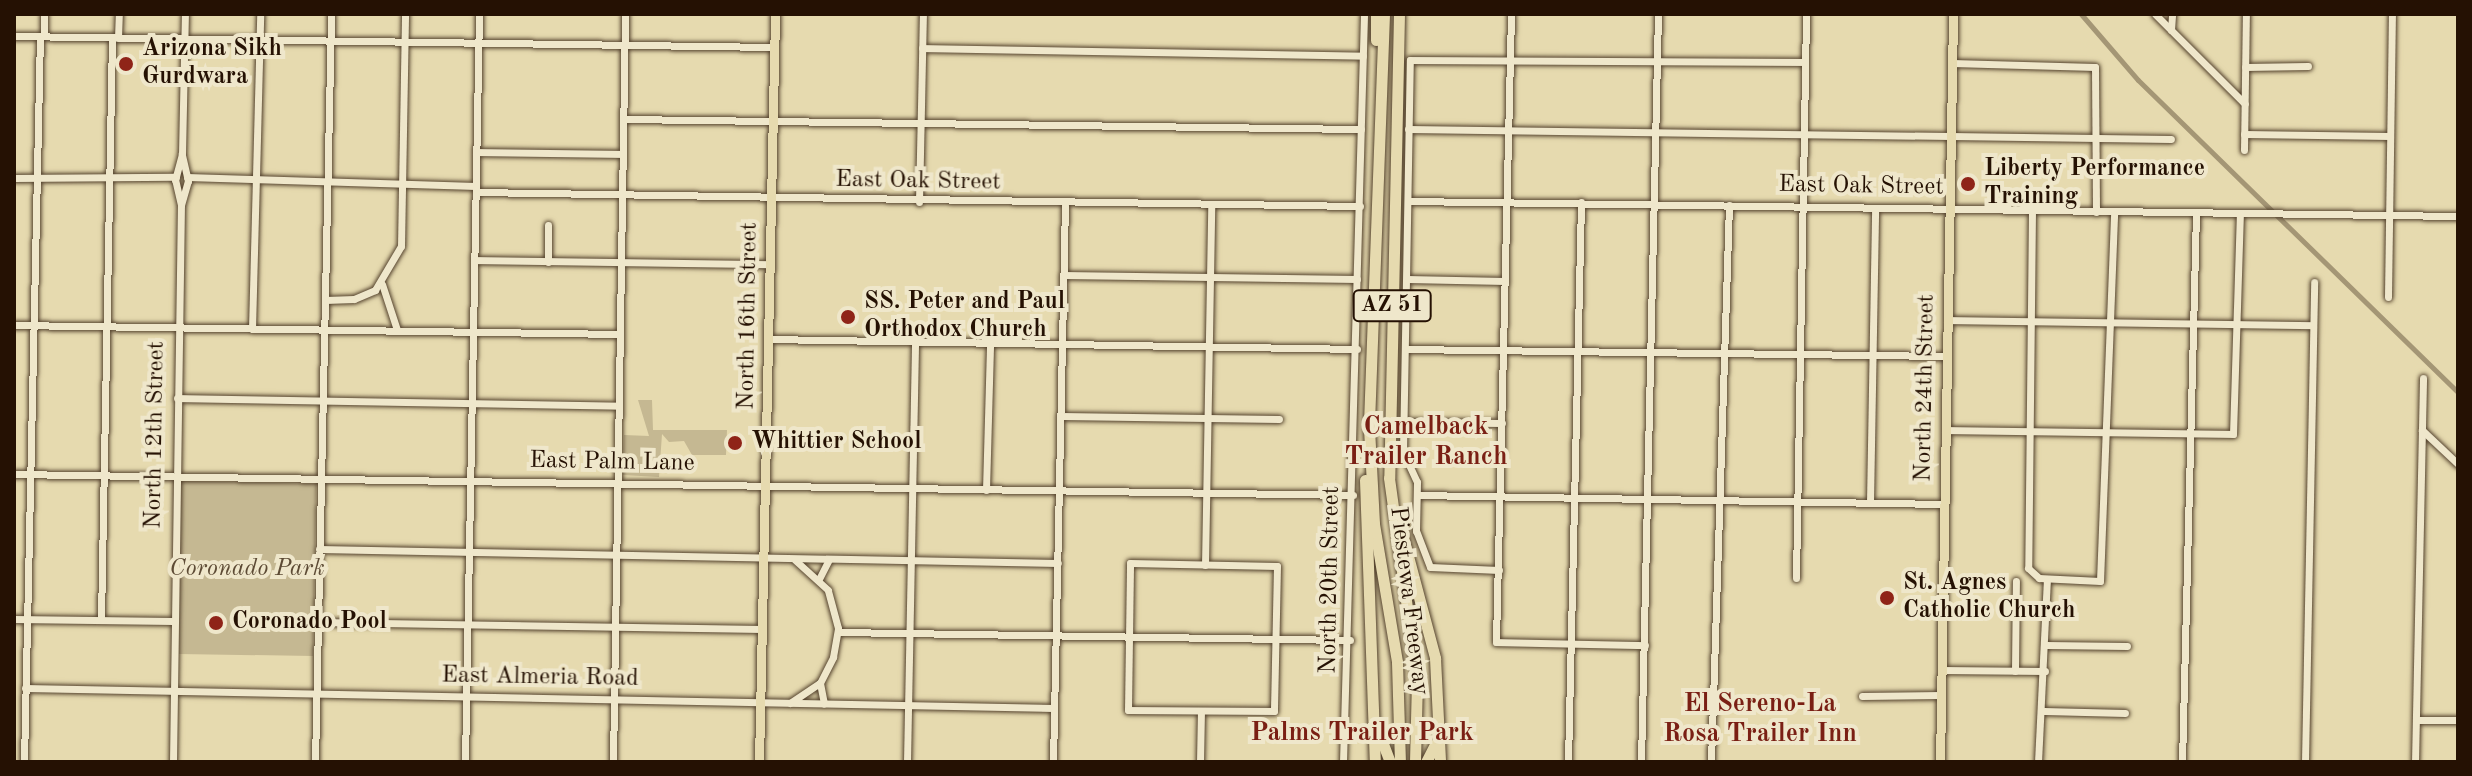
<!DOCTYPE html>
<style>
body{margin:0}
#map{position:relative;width:2472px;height:776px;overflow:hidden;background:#e6daaf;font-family:"Old Standard TT",serif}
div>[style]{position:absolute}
.green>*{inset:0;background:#c5b892}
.canal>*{height:5px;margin:-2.5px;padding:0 2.5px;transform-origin:2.5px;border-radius:2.5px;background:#a49675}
.roads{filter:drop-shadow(0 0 2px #55432e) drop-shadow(0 0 2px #55432e)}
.minor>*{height:7px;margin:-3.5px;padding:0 3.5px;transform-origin:3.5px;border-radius:3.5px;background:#efe7cb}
.major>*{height:9px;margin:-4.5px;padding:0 4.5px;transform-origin:4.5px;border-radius:4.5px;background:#e6daaf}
.highway>*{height:11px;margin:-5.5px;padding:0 5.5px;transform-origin:5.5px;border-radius:5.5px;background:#e6daaf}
.dots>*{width:22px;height:22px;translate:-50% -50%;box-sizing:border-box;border:4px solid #efe7cb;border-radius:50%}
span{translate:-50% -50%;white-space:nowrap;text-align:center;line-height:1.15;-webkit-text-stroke:8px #efe7cb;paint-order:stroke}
.shield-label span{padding:2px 6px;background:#efe7cb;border:2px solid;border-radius:6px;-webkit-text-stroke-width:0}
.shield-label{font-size:22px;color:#251103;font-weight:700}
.poi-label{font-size:24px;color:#251103;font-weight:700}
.left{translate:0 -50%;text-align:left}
.street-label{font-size:24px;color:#251103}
.park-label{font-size:24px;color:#5d4b35;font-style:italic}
.neighbourhood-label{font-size:26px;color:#7a1f14;font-weight:700}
.frame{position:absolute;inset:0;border:16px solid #251103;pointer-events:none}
</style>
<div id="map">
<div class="green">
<div style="clip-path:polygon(638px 400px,652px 400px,653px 430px,727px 430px,726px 455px,692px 455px,684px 441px,669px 442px,662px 434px,659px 477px,623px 475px,624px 435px,649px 436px)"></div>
<div style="clip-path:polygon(181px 481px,316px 484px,313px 656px,179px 654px)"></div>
</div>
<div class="canal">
<div style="left:2081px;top:14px;width:87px;rotate:49.2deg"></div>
<div style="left:2138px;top:80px;width:447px;rotate:44.3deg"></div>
</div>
<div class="roads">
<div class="minor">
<div style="left:1511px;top:14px;width:628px;rotate:91.37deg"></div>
<div style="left:1496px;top:642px;width:149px;rotate:1.2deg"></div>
<div style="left:2155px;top:14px;width:127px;rotate:45deg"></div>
<div style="left:2171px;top:30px;width:16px;rotate:-86deg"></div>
<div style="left:14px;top:36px;width:760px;rotate:0.83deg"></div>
<div style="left:44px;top:36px;width:22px;rotate:-90deg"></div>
<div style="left:118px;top:38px;width:24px;rotate:-88deg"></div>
<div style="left:922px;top:48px;width:441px;rotate:1deg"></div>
<div style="left:1952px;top:63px;width:143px;rotate:1.6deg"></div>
<div style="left:2095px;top:67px;width:145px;rotate:89.6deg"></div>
<div style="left:2245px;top:67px;width:63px;rotate:-0.9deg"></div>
<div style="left:624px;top:119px;width:737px;rotate:0.78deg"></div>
<div style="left:1408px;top:129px;width:763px;rotate:0.75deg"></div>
<div style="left:2244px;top:134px;width:146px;rotate:0.8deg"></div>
<div style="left:2244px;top:150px;width:136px;rotate:-89.2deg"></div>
<div style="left:476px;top:152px;width:147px;rotate:0.8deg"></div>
<div style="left:187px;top:177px;width:289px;rotate:1.8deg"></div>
<div style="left:14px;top:178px;width:162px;rotate:-0.4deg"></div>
<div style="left:476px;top:192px;width:884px;rotate:0.91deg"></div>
<div style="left:1408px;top:201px;width:1050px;rotate:0.82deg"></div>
<div style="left:919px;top:202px;width:188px;rotate:-88.8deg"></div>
<div style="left:181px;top:205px;width:26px;rotate:-103deg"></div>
<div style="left:175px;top:180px;width:27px;rotate:-75deg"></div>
<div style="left:182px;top:154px;width:140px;rotate:-88.8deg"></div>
<div style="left:2032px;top:211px;width:357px;rotate:90.6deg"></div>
<div style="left:2028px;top:568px;width:15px;rotate:42deg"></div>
<div style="left:2039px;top:578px;width:61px;rotate:2.8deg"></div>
<div style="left:2100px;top:581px;width:369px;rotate:-87.8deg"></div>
<div style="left:474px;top:260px;width:295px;rotate:0.8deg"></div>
<div style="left:548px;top:262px;width:37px;rotate:-90deg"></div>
<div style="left:1063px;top:275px;width:294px;rotate:0.8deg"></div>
<div style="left:1407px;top:279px;width:98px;rotate:1.2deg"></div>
<div style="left:382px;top:284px;width:48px;rotate:71.9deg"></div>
<div style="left:2388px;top:297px;width:283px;rotate:-89.2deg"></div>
<div style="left:325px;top:300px;width:29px;rotate:-2deg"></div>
<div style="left:354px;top:299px;width:23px;rotate:-23deg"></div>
<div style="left:375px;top:290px;width:51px;rotate:-59.4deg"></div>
<div style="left:401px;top:246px;width:232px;rotate:-89deg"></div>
<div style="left:1947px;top:320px;width:366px;rotate:0.8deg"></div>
<div style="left:14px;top:325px;width:605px;rotate:0.85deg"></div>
<div style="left:252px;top:329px;width:315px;rotate:-88.5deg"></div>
<div style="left:768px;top:339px;width:589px;rotate:0.97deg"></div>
<div style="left:1405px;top:349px;width:541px;rotate:0.74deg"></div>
<div style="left:177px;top:398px;width:442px;rotate:1deg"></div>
<div style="left:1061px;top:416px;width:218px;rotate:0.8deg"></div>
<div style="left:1403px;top:422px;width:99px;rotate:0.6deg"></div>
<div style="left:1945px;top:430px;width:288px;rotate:0.8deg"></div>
<div style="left:2233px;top:434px;width:220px;rotate:-88.2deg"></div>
<div style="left:2422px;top:430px;width:50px;rotate:43.4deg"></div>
<div style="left:14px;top:474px;width:1339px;rotate:0.9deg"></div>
<div style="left:986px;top:490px;width:147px;rotate:-88.4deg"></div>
<div style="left:1417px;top:495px;width:526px;rotate:0.98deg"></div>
<div style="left:1870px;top:503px;width:294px;rotate:-89deg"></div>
<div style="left:319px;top:549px;width:739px;rotate:1.09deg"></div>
<div style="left:1130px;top:563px;width:147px;rotate:1.2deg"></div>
<div style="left:1277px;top:566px;width:145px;rotate:91.2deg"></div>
<div style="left:1274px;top:711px;width:146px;rotate:-179.6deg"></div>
<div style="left:1128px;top:710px;width:147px;rotate:-89.2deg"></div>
<div style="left:1205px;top:565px;width:359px;rotate:-89deg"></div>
<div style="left:1499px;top:570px;width:69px;rotate:-177.5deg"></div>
<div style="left:1430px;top:567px;width:39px;rotate:-111deg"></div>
<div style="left:1416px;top:531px;width:49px;rotate:-88.8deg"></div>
<div style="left:1417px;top:482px;width:33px;rotate:-115deg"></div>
<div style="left:1403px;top:452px;width:392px;rotate:-89deg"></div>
<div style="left:1410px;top:60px;width:395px;rotate:0.3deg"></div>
<div style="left:1796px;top:578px;width:564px;rotate:-88.98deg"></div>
<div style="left:819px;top:579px;width:22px;rotate:-63deg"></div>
<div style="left:14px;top:619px;width:159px;rotate:0.7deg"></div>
<div style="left:101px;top:620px;width:583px;rotate:-88.92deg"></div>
<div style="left:318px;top:622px;width:444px;rotate:0.9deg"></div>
<div style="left:838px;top:632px;width:512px;rotate:0.9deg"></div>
<div style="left:2046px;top:645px;width:81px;rotate:0.7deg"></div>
<div style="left:1941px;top:670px;width:104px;rotate:0.6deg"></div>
<div style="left:2015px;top:671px;width:90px;rotate:-89.4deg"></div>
<div style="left:820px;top:683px;width:21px;rotate:79deg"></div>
<div style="left:25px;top:688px;width:1029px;rotate:1.11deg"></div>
<div style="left:1862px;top:696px;width:79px;rotate:-0.7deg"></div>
<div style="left:790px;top:703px;width:36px;rotate:-34deg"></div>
<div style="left:820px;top:683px;width:29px;rotate:-63deg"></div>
<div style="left:833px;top:657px;width:29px;rotate:-80deg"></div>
<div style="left:838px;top:628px;width:39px;rotate:-105deg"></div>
<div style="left:828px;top:590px;width:45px;rotate:-137.7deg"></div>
<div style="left:2044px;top:711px;width:81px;rotate:1.4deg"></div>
<div style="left:2416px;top:720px;width:42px"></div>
<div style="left:24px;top:762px;width:726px;rotate:-88.74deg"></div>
<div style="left:173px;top:762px;width:557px;rotate:-89.18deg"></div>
<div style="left:181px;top:205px;width:25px;rotate:-74deg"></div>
<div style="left:188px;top:181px;width:28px;rotate:-103deg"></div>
<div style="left:315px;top:762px;width:748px;rotate:-88.77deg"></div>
<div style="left:465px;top:762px;width:748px;rotate:-88.93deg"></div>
<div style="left:613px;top:762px;width:748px;rotate:-89.08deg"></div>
<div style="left:907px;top:762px;width:421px;rotate:-88.9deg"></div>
<div style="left:1053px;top:762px;width:557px;rotate:-88.77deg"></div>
<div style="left:1200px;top:762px;width:51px;rotate:-88.9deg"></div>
<div style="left:1343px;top:762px;width:748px;rotate:-88.39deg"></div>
<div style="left:1568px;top:762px;width:560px;rotate:-88.67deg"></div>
<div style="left:1641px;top:762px;width:748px;rotate:-88.7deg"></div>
<div style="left:1711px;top:762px;width:557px;rotate:-88.15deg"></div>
<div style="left:2038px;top:762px;width:183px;rotate:-87.2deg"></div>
<div style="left:2182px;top:762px;width:549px;rotate:-88.54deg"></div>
<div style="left:2305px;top:762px;width:480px;rotate:-88.9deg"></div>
<div style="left:2415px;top:762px;width:384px;rotate:-88.8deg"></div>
</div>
<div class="major">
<div style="left:759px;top:762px;width:748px;rotate:-88.77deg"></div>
<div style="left:1940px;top:762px;width:748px;rotate:-89deg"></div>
</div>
<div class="highway">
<div style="left:1384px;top:14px;width:414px;rotate:92.1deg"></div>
<div style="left:1369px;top:428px;width:96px;rotate:87deg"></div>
<div style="left:1374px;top:524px;width:140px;rotate:80.5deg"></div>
<div style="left:1397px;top:662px;width:100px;rotate:88.3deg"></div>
<div style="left:1399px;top:14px;width:464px;rotate:91.2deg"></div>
<div style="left:1389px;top:478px;width:204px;rotate:82.1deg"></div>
<div style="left:1417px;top:680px;width:82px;rotate:91.4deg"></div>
<div style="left:1376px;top:40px;width:26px;rotate:-90deg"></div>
<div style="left:1365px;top:480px;width:282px;rotate:88deg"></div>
<div style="left:1400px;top:526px;width:137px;rotate:75.1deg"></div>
<div style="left:1435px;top:658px;width:104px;rotate:87.2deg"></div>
<div style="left:1380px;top:736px;width:28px;rotate:69deg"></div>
<div style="left:1426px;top:762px;width:20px;rotate:-63deg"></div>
</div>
</div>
<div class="dots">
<div style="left:126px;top:64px;background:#8f2418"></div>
<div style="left:1968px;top:184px;background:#8f2418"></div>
<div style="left:848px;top:317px;background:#8f2418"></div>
<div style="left:735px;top:443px;background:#8f2418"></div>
<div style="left:1887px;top:598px;background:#8f2418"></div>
<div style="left:216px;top:623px;background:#8f2418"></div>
</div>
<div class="shield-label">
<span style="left:1392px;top:306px">AZ 51</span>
</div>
<div class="poi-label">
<span class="left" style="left:142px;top:64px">Arizona Sikh<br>Gurdwara</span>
<span class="left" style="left:1984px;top:184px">Liberty Performance<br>Training</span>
<span class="left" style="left:864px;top:317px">SS. Peter and Paul<br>Orthodox Church</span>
<span class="left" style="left:751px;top:443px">Whittier School</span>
<span class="left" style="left:1903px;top:598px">St. Agnes<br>Catholic Church</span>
<span class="left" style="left:232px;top:623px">Coronado Pool</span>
</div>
<div class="street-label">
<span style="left:918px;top:182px;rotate:1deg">East Oak Street</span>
<span style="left:1861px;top:187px;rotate:1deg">East Oak Street</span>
<span style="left:749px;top:316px;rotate:-89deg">North 16th Street</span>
<span style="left:1926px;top:388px;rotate:-89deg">North 24th Street</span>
<span style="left:156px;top:435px;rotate:-89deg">North 12th Street</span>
<span style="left:612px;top:463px;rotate:1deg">East Palm Lane</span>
<span style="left:1331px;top:580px;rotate:-89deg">North 20th Street</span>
<span style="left:1408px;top:601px;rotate:83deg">Piestewa Freeway</span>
<span style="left:540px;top:678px;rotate:1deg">East Almeria Road</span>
</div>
<div class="park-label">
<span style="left:247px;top:570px">Coronado Park</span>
</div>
<div class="neighbourhood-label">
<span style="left:1426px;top:443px">Camelback<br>Trailer Ranch</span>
<span style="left:1760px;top:720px">El Sereno-La<br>Rosa Trailer Inn</span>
<span style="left:1362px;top:734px">Palms Trailer Park</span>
</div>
<div class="frame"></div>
</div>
